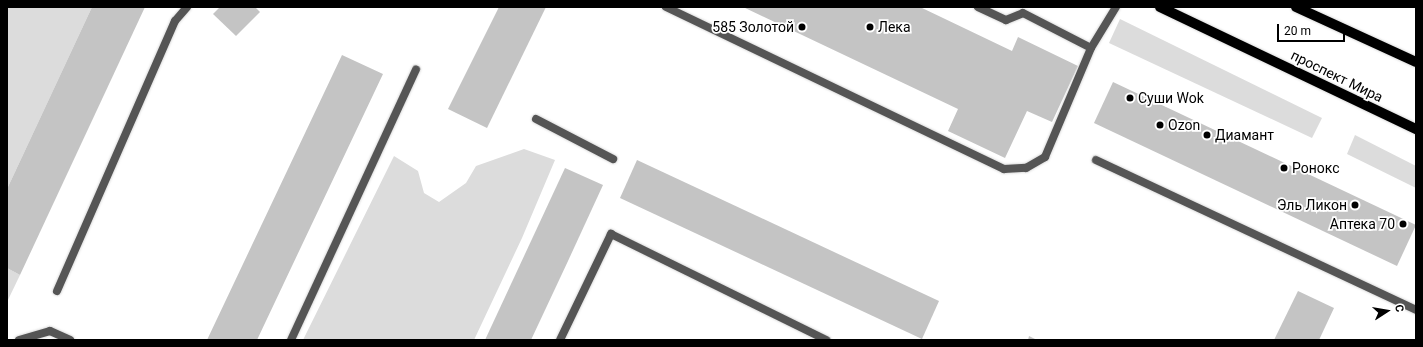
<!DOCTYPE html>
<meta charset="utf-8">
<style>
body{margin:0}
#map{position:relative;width:1423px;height:347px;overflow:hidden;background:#fff;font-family:Roboto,sans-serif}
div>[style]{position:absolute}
.green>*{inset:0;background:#dcdcdc}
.building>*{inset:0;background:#c4c4c4}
.roads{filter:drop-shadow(0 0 1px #dbdbdb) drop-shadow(0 0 1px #dbdbdb)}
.lane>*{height:8px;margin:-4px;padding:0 4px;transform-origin:4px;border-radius:4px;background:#555}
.street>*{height:8px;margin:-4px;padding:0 4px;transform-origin:4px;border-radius:4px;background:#555}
.primary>*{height:10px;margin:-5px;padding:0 5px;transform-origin:5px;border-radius:5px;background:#000}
.dots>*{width:11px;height:11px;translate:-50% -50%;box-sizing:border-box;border:2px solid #fff;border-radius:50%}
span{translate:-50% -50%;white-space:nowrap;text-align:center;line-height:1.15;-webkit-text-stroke:3.5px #fff;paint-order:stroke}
.poi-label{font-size:14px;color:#000}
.right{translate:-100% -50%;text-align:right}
.left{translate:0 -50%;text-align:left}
.street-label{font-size:14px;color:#000}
.frame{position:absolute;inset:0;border:8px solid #000;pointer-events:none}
.north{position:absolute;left:1367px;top:291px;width:40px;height:40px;-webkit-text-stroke:3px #fff;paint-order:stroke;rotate:78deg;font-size:11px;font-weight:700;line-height:16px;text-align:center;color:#000}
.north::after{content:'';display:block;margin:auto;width:14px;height:18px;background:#000;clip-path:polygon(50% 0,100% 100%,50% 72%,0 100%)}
.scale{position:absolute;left:1277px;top:24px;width:68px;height:18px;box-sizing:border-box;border:2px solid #000;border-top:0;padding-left:5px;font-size:12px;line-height:14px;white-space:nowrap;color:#000;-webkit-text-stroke:3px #fff;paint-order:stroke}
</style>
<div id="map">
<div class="green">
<div style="clip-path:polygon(7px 7px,92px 7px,7px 189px)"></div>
<div style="clip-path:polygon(1120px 19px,1322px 118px,1312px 138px,1109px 43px)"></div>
<div style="clip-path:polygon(1355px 135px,1416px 166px,1416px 188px,1347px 154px)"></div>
<div style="clip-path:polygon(524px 149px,555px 160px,522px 238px,474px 340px,303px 340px,394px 156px,418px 171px,424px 193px,439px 202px,466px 183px,476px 166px)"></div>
<div style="clip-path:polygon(7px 268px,20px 275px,7px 302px)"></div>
</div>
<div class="building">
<div style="clip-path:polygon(92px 7px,145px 7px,20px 275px,7px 268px,7px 189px)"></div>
<div style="clip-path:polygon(220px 7px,255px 7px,260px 12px,236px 36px,213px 14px)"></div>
<div style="clip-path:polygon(499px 7px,546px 7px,487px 128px,448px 109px)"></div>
<div style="clip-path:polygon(743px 7px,920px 7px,1012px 51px,1018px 37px,1078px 66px,1052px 122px,1027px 111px,1005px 158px,948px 131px,958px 109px)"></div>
<div style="clip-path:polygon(342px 55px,383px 74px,292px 266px,257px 340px,207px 340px)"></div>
<div style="clip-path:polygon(1113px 82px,1416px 225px,1397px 266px,1094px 123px)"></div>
<div style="clip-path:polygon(637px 160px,939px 301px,922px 339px,620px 198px)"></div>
<div style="clip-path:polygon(565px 168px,603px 185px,568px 261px,531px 340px,485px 340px)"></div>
<div style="clip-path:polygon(1298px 291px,1334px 308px,1319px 340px,1274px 340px)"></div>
<div style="clip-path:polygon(1029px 336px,1037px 340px,1028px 340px)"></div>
</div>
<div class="roads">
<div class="lane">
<div style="left:666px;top:7px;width:375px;rotate:25.6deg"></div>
<div style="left:1004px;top:169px;width:22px;rotate:-3deg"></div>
<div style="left:1026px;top:168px;width:22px;rotate:-30deg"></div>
<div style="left:1045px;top:157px;width:118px;rotate:-67.1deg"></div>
<div style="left:1091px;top:48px;width:48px;rotate:-58.6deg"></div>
<div style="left:978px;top:7px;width:31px;rotate:25deg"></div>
<div style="left:1006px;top:20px;width:18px;rotate:-22deg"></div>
<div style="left:1023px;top:13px;width:76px;rotate:27.2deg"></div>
<div style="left:536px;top:119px;width:87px;rotate:27.5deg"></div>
<div style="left:1096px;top:160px;width:353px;rotate:25.1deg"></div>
<div style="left:57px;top:291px;width:295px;rotate:-66.4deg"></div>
<div style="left:175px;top:21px;width:18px;rotate:-49deg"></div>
<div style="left:291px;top:340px;width:298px;rotate:-65.2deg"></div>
<div style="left:560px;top:340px;width:118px;rotate:-64.3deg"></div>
<div style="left:611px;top:234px;width:240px;rotate:26.2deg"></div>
</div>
<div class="street">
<div style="left:19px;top:340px;width:32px;rotate:-16deg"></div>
<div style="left:50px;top:331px;width:22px;rotate:24deg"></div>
</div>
<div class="primary">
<div style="left:1160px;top:7px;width:284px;rotate:25.5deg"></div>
<div style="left:1296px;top:7px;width:132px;rotate:24.6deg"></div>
</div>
</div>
<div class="dots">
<div style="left:802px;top:27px;background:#000"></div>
<div style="left:870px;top:27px;background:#000"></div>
<div style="left:1130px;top:98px;background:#000"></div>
<div style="left:1160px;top:125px;background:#000"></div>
<div style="left:1207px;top:135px;background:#000"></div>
<div style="left:1284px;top:168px;background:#000"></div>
<div style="left:1355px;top:205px;background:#000"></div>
<div style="left:1403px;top:224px;background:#000"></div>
</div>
<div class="poi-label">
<span class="right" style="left:794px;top:27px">585 Золотой</span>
<span class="left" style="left:878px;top:27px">Лека</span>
<span class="left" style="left:1138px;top:98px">Суши Wok</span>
<span class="left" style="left:1168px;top:125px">Ozon</span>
<span class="left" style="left:1215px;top:135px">Диамант</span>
<span class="left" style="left:1292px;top:168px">Ронокс</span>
<span class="right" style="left:1347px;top:205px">Эль Ликон</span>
<span class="right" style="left:1395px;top:224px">Аптека 70</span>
</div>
<div class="street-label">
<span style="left:1337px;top:76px;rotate:26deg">проспект Мира</span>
</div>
<div class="frame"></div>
<div class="north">С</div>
<div class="scale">20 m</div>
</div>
